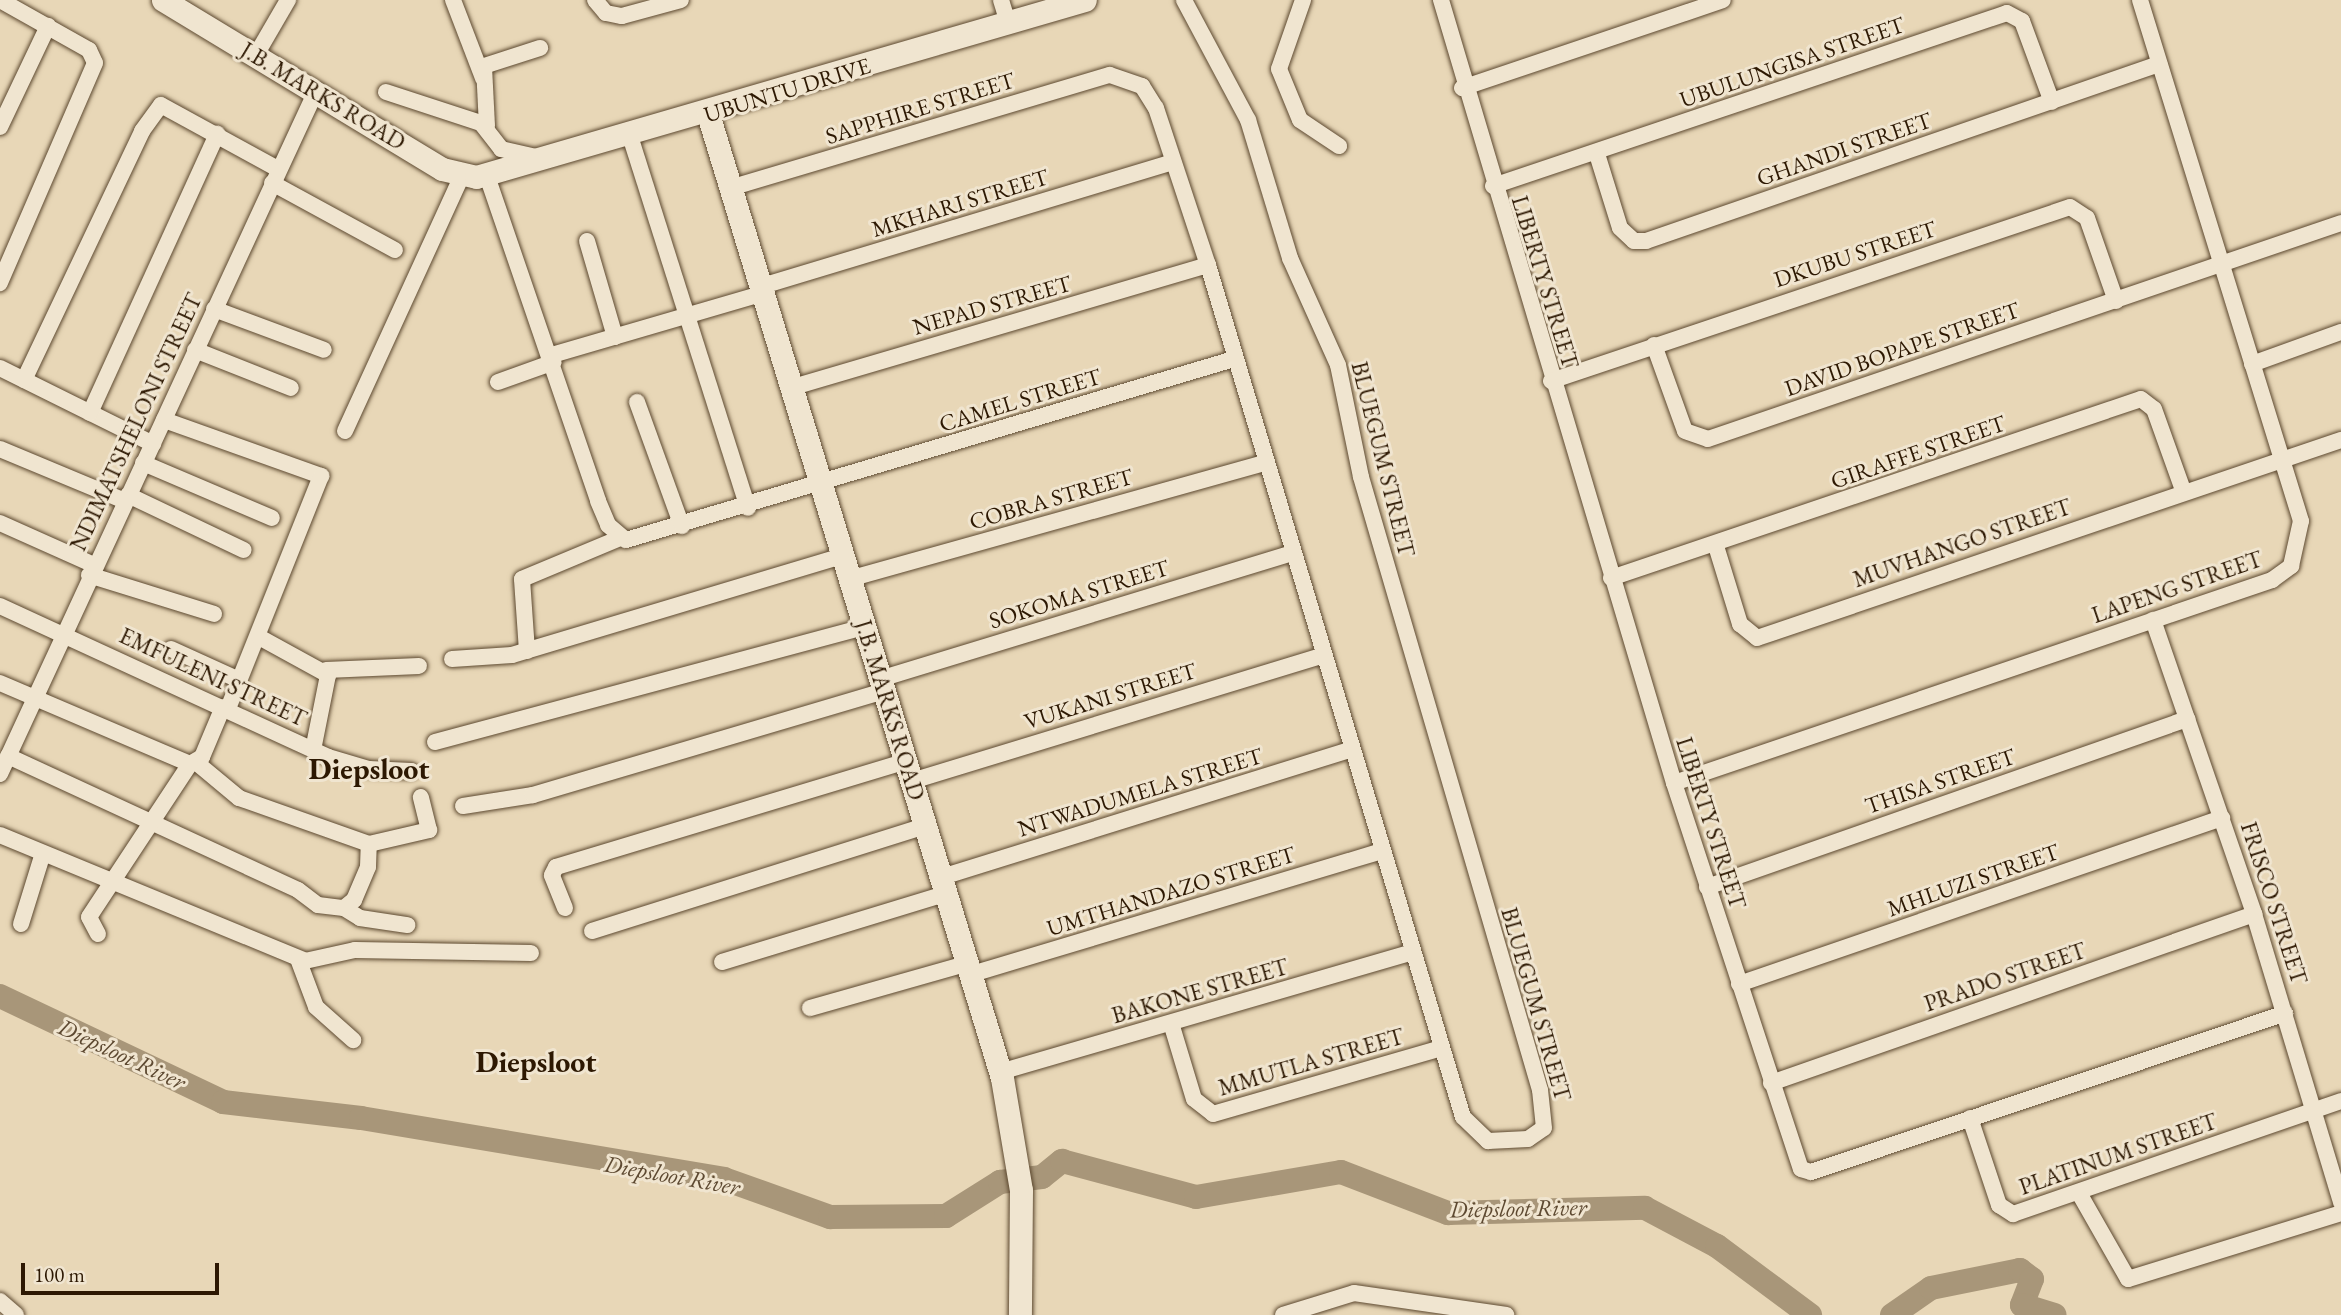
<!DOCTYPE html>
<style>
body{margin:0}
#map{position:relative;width:2341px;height:1315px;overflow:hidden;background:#e8d7b7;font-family:"EB Garamond",serif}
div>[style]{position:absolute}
.river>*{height:24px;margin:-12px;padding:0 12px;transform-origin:12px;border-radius:12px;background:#a89679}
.roads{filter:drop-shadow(0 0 2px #5c482f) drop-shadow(0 0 2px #5c482f)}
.street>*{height:16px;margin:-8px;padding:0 8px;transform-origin:8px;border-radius:8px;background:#f0e5d0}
.secondary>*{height:23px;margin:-11.5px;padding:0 11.5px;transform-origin:11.5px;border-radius:11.5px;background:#f0e5d0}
span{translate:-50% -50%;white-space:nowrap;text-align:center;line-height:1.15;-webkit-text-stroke:6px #f0e5d0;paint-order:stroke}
.street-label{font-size:23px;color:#2d1802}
.water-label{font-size:24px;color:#5e4a32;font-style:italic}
.district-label{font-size:30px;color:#2d1802;font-weight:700}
.scale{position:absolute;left:21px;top:1263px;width:198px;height:32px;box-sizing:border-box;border:4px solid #2d1802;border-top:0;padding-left:9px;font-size:21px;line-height:24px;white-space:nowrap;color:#2d1802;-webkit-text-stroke:5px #f0e5d0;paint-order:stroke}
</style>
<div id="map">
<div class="river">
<div style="left:0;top:996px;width:247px;rotate:25.4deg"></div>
<div style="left:223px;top:1102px;width:139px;rotate:6.6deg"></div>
<div style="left:361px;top:1118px;width:368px;rotate:9.5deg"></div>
<div style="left:724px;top:1179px;width:113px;rotate:19.7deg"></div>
<div style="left:830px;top:1217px;width:116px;rotate:-0.5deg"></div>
<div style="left:946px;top:1216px;width:64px;rotate:-32.2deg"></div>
<div style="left:1000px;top:1182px;width:42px;rotate:-6.8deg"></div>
<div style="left:1042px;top:1177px;width:26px;rotate:-39deg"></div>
<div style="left:1062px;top:1161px;width:139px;rotate:15deg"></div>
<div style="left:1196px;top:1197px;width:147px;rotate:-9.8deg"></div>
<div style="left:1341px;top:1172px;width:115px;rotate:21deg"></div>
<div style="left:1448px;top:1213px;width:197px;rotate:-1.5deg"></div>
<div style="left:1645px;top:1208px;width:81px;rotate:27.8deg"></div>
<div style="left:1717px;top:1246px;width:116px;rotate:36.6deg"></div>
<div style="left:1892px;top:1315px;width:47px;rotate:-34.7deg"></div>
<div style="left:1931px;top:1288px;width:91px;rotate:-11.4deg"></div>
<div style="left:2020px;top:1270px;width:15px;rotate:37deg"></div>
<div style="left:2032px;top:1279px;width:28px;rotate:111deg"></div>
<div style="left:2022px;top:1305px;width:34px;rotate:17deg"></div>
</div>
<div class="roads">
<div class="street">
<div style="left:0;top:0;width:102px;rotate:29.3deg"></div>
<div style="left:89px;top:50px;width:14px;rotate:65deg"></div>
<div style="left:95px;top:63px;width:240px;rotate:113.4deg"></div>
<div style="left:453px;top:0;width:84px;rotate:69deg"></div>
<div style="left:595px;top:0;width:17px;rotate:50deg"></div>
<div style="left:606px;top:13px;width:16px;rotate:11deg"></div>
<div style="left:622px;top:16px;width:61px;rotate:-15.2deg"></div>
<div style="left:1001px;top:0;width:24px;rotate:73deg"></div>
<div style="left:1303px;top:0;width:73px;rotate:109.2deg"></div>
<div style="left:1279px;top:69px;width:55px;rotate:67.6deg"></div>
<div style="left:1300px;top:120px;width:47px;rotate:33.7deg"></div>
<div style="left:1441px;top:0;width:817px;rotate:73.43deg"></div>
<div style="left:1674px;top:783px;width:406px;rotate:71.8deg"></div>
<div style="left:1801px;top:1169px;width:10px;rotate:17deg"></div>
<div style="left:1811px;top:1172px;width:500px;rotate:-18.5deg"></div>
<div style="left:256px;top:55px;width:64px;rotate:-59.8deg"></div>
<div style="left:1462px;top:88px;width:275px;rotate:-18.6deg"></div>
<div style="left:386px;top:92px;width:100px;rotate:18.1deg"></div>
<div style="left:481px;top:123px;width:33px;rotate:52deg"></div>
<div style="left:501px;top:149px;width:35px;rotate:13deg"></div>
<div style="left:487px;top:126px;width:60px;rotate:-92.9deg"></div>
<div style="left:484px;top:66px;width:59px;rotate:-17.8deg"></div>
<div style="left:0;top:127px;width:112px;rotate:-64.6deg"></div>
<div style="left:630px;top:136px;width:390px;rotate:72.4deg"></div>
<div style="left:1597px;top:154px;width:77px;rotate:72.7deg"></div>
<div style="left:1620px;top:228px;width:19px;rotate:43deg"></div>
<div style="left:1634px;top:241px;width:12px"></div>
<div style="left:1646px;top:241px;width:543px;rotate:-19.04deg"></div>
<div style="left:487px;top:176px;width:343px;rotate:71.1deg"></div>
<div style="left:598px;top:501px;width:26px;rotate:67deg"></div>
<div style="left:608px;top:525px;width:23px;rotate:40deg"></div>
<div style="left:626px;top:540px;width:634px;rotate:-16.58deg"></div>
<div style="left:272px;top:183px;width:140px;rotate:28.6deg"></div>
<div style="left:1493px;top:186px;width:542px;rotate:-18.6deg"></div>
<div style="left:2007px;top:13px;width:17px;rotate:28deg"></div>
<div style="left:2022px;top:21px;width:86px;rotate:69.7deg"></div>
<div style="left:730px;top:188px;width:396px;rotate:-16.6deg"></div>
<div style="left:1110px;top:75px;width:34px;rotate:19deg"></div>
<div style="left:1142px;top:86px;width:26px;rotate:58deg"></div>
<div style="left:1156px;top:108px;width:165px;rotate:71.7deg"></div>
<div style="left:1208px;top:265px;width:889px;rotate:73.34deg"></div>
<div style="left:1463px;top:1117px;width:35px;rotate:44deg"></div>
<div style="left:1488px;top:1141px;width:40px;rotate:-2.9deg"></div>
<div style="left:1528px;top:1139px;width:19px;rotate:-35deg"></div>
<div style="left:1544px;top:1128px;width:38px;rotate:-96deg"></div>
<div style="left:1540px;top:1090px;width:639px;rotate:-106.28deg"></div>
<div style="left:1361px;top:477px;width:114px;rotate:-101.6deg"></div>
<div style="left:1338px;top:365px;width:117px;rotate:-114.2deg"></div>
<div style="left:1290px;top:258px;width:144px;rotate:-106.9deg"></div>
<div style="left:1248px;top:120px;width:136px;rotate:-118.1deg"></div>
<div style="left:587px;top:241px;width:100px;rotate:73.7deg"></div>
<div style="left:759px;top:287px;width:432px;rotate:-16.8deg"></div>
<div style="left:214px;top:309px;width:117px;rotate:20.4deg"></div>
<div style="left:1654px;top:345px;width:91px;rotate:70.2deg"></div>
<div style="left:1685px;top:431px;width:24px;rotate:19deg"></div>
<div style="left:1708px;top:439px;width:669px;rotate:-18.84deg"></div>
<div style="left:195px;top:350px;width:103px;rotate:21.6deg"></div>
<div style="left:552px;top:355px;width:218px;rotate:-16.3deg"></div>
<div style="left:2252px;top:364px;width:95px;rotate:-19.8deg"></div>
<div style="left:0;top:368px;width:171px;rotate:26.4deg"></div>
<div style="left:24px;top:380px;width:276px;rotate:-64.6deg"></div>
<div style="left:142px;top:131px;width:32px;rotate:-54deg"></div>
<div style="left:161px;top:105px;width:133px;rotate:28.7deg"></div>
<div style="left:1551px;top:381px;width:547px;rotate:-18.53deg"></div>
<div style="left:2070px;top:207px;width:20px;rotate:33deg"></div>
<div style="left:2087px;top:218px;width:88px;rotate:70.7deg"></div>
<div style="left:498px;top:382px;width:59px;rotate:-19.7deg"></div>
<div style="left:790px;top:388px;width:436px;rotate:-16.4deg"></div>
<div style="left:637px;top:402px;width:132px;rotate:70.1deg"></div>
<div style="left:90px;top:413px;width:307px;rotate:-65.5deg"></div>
<div style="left:164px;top:420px;width:167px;rotate:19.6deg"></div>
<div style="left:321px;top:476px;width:251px;rotate:111.8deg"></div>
<div style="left:345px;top:431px;width:281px;rotate:-65.4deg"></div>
<div style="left:0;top:449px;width:135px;rotate:22.6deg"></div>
<div style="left:143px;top:463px;width:140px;rotate:23.1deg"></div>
<div style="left:128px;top:495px;width:128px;rotate:25.4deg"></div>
<div style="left:0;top:523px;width:103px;rotate:24.1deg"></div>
<div style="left:1716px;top:546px;width:82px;rotate:72.9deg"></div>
<div style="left:1740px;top:624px;width:22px;rotate:39deg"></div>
<div style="left:1757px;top:638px;width:617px;rotate:-18.73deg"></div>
<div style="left:89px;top:575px;width:131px;rotate:17.3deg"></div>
<div style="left:1611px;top:578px;width:559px;rotate:-18.66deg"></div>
<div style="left:2141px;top:399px;width:16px;rotate:38deg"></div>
<div style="left:2154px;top:409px;width:86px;rotate:70.3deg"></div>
<div style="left:849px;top:579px;width:432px;rotate:-15.6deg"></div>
<div style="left:0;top:606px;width:361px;rotate:24.7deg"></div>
<div style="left:328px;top:757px;width:43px;rotate:16.3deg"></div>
<div style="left:369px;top:769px;width:42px;rotate:2.7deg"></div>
<div style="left:2153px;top:620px;width:311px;rotate:71deg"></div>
<div style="left:2254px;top:914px;width:302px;rotate:73.2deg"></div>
<div style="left:259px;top:637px;width:79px;rotate:28.8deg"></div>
<div style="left:328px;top:675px;width:76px;rotate:101.3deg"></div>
<div style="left:171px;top:649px;width:75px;rotate:24.5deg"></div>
<div style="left:527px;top:651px;width:72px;rotate:-94deg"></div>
<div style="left:522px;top:579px;width:106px;rotate:-22.7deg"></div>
<div style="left:452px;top:659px;width:60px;rotate:-3.8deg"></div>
<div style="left:512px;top:655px;width:345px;rotate:-16.7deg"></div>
<div style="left:326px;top:670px;width:93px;rotate:-2.5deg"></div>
<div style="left:880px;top:679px;width:430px;rotate:-17deg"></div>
<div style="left:0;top:683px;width:207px;rotate:23.1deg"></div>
<div style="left:190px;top:764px;width:14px;rotate:-30deg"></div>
<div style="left:202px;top:757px;width:54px;rotate:-67.2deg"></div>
<div style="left:435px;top:742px;width:444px;rotate:-15deg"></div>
<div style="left:8px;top:756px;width:319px;rotate:24.8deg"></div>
<div style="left:298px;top:890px;width:25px;rotate:37deg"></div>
<div style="left:318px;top:905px;width:26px;rotate:7deg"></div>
<div style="left:344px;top:908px;width:13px;rotate:-39deg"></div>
<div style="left:354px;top:900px;width:36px;rotate:-67deg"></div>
<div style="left:368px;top:867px;width:23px;rotate:-88deg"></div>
<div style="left:369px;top:844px;width:138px;rotate:-160.5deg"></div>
<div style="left:239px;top:798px;width:55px;rotate:-140.2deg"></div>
<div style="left:0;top:774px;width:753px;rotate:-65.17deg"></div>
<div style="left:912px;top:781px;width:429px;rotate:-17deg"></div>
<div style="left:1674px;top:783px;width:632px;rotate:-18.75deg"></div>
<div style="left:2272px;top:580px;width:24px;rotate:-36deg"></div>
<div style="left:2291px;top:566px;width:46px;rotate:-77.5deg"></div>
<div style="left:2301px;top:521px;width:545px;rotate:-107.17deg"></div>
<div style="left:463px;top:806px;width:71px;rotate:-8.9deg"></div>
<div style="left:533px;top:795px;width:366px;rotate:-16.5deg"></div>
<div style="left:0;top:835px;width:330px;rotate:22.4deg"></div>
<div style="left:305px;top:961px;width:51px;rotate:-12.4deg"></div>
<div style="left:355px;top:950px;width:176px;rotate:1deg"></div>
<div style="left:369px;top:844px;width:62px;rotate:-13.1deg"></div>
<div style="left:429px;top:830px;width:34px;rotate:-104deg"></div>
<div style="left:942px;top:877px;width:428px;rotate:-17.3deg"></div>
<div style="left:1707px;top:887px;width:509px;rotate:-19.29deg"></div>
<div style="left:344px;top:908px;width:19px;rotate:32deg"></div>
<div style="left:360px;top:918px;width:48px;rotate:8.5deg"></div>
<div style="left:565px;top:908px;width:35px;rotate:-112deg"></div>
<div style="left:552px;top:875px;width:9px;rotate:-63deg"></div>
<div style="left:556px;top:867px;width:366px;rotate:-16.8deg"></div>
<div style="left:21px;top:924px;width:74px;rotate:-72.8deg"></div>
<div style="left:592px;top:931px;width:350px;rotate:-17.5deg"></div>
<div style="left:98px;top:934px;width:19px;rotate:-118deg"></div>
<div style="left:89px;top:917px;width:183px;rotate:-56.6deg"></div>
<div style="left:298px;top:959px;width:51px;rotate:69.4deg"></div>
<div style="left:316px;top:1007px;width:50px;rotate:41.7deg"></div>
<div style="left:722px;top:962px;width:235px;rotate:-17deg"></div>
<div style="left:972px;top:974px;width:428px;rotate:-16.7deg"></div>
<div style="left:1739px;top:984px;width:511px;rotate:-18.97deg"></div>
<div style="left:810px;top:1008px;width:165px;rotate:-15.8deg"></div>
<div style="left:1171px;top:1023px;width:79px;rotate:73.2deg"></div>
<div style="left:1194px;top:1099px;width:24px;rotate:38deg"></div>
<div style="left:1213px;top:1114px;width:237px;rotate:-16.1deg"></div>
<div style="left:1000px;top:1072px;width:430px;rotate:-16.2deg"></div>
<div style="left:1771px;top:1083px;width:512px;rotate:-19.28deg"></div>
<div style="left:1970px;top:1118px;width:92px;rotate:71.6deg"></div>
<div style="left:1999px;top:1205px;width:17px;rotate:33deg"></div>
<div style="left:2013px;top:1214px;width:347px;rotate:-19deg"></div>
<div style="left:2079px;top:1193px;width:99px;rotate:60.3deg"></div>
<div style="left:2128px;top:1279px;width:223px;rotate:-17.2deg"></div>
<div style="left:0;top:1301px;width:21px;rotate:41deg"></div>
<div style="left:1283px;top:1315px;width:74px;rotate:-17.2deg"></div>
<div style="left:1354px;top:1293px;width:154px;rotate:8.2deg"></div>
</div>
<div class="secondary">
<div style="left:163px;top:0;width:326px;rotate:31.2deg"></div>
<div style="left:442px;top:169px;width:35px;rotate:13deg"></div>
<div style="left:476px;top:177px;width:634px;rotate:-16.21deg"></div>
<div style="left:708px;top:114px;width:1008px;rotate:73.04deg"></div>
<div style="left:1002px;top:1078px;width:114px;rotate:80.4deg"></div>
<div style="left:1021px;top:1190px;width:125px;rotate:90.5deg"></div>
</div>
</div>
<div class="street-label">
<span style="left:1792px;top:62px;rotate:-19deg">UBULUNGISA STREET</span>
<span style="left:787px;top:90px;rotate:-17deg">UBUNTU DRIVE</span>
<span style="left:323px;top:96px;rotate:31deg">J.B. MARKS ROAD</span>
<span style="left:920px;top:108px;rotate:-17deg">SAPPHIRE STREET</span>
<span style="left:1844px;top:149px;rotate:-19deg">GHANDI STREET</span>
<span style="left:960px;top:203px;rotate:-17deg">MKHARI STREET</span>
<span style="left:1855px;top:254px;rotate:-18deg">DKUBU STREET</span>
<span style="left:1545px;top:282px;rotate:73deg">LIBERTY STREET</span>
<span style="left:992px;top:305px;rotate:-16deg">NEPAD STREET</span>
<span style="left:1902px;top:349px;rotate:-19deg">DAVID BOPAPE STREET</span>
<span style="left:1020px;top:400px;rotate:-17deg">CAMEL STREET</span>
<span style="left:136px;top:422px;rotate:-65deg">NDIMATSHELONI STREET</span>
<span style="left:1918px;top:452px;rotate:-19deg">GIRAFFE STREET</span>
<span style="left:1383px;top:459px;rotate:76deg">BLUEGUM STREET</span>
<span style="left:1051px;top:499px;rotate:-16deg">COBRA STREET</span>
<span style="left:1962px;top:543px;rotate:-19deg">MUVHANGO STREET</span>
<span style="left:2177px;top:587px;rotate:-19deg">LAPENG STREET</span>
<span style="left:1079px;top:594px;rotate:-17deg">SOKOMA STREET</span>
<span style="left:213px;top:677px;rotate:25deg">EMFULENI STREET</span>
<span style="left:1110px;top:696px;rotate:-17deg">VUKANI STREET</span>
<span style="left:890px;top:710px;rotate:73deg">J.B. MARKS ROAD</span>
<span style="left:1940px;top:781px;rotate:-19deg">THISA STREET</span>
<span style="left:1140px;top:792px;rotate:-17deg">NTWADUMELA STREET</span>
<span style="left:1711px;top:823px;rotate:72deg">LIBERTY STREET</span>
<span style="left:1973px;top:880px;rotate:-19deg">MHLUZI STREET</span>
<span style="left:1171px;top:891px;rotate:-17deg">UMTHANDAZO STREET</span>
<span style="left:2274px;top:903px;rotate:72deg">FRISCO STREET</span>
<span style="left:2005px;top:977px;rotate:-19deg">PRADO STREET</span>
<span style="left:1200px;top:991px;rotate:-16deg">BAKONE STREET</span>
<span style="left:1536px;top:1004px;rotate:74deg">BLUEGUM STREET</span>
<span style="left:1311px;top:1062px;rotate:-16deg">MMUTLA STREET</span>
<span style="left:2118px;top:1154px;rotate:-19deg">PLATINUM STREET</span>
</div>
<div class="water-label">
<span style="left:122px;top:1054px;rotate:25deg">Diepsloot River</span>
<span style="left:672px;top:1175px;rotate:10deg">Diepsloot River</span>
<span style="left:1518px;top:1208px;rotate:-1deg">Diepsloot River</span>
</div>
<div class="district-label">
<span style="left:369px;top:769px">Diepsloot</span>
<span style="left:536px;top:1062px">Diepsloot</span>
</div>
<div class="scale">100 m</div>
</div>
